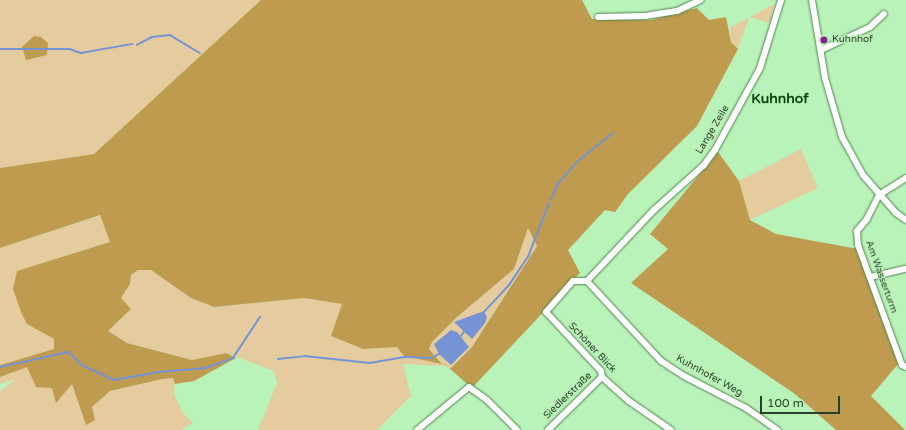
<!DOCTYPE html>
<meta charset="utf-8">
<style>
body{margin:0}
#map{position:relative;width:906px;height:430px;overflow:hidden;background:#baf3b9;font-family:"Varela Round",sans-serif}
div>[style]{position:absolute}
.green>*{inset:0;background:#e4cc9e}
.forest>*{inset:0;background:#be9b4e}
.water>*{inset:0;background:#7593d5}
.stream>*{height:1.5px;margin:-0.75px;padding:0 0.75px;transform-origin:0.75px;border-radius:0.75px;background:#7593d5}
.roads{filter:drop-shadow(0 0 1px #508551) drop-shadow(0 0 1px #508551)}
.minor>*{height:6px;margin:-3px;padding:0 3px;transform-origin:3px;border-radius:3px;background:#fff}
.dots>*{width:11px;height:11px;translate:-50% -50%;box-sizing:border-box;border:2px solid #baf3b9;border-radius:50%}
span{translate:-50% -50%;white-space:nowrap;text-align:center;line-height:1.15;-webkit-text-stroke:3px #baf3b9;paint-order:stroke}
.poi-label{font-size:10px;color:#29412a}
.left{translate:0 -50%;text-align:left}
.street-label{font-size:10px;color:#29412a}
.district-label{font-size:14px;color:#0c4412;font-weight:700}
.scale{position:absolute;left:760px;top:396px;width:80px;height:18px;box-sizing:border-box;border:2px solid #29412a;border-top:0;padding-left:5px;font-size:12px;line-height:14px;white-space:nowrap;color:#29412a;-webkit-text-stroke:3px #baf3b9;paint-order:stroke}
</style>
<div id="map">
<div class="green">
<div style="clip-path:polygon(0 0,261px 0,94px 154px,0 168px)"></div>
<div style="clip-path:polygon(774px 4px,770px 23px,749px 17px,738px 49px,731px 42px,730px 28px)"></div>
<div style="clip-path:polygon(801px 149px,818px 188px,750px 220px,739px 181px)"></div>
<div style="clip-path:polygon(101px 215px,110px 242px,17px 271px,27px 324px,54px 339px,54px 349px,0 365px,0 248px)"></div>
<div style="clip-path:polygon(evenodd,528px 227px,537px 246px,472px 347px,450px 369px,445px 366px,403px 364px,411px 396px,377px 430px,258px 430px,277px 383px,274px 371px,226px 353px,192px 360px,127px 343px,108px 331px,131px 309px,121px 298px,130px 284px,131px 275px,138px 270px,151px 270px,191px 298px,214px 307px,304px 298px,342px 304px,331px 336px,363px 349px,397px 347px,442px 363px,429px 349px,432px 342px,458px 316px,528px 227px,451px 330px,457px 332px,469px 347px,455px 362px,449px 364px,434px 344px,451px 330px)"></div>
<div style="clip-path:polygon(27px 366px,36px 387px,72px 383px,86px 425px,92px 407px,110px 391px,162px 379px,174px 378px,175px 396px,183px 413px,193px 423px,181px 430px,0 430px,0 391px,16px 379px,0 384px,0 377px)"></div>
</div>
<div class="forest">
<div style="clip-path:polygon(261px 0,582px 0,592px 19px,651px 20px,697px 8px,709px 20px,726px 17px,731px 42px,738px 49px,697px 126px,628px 194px,615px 212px,605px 210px,568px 250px,580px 273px,472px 388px,450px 369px,472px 347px,537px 246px,528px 228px,514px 269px,458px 316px,432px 342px,429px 349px,442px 364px,404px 356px,397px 347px,363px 349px,331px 336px,342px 304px,304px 298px,214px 307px,191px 298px,151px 270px,138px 270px,131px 275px,130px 284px,121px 298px,131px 309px,108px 331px,127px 343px,192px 360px,226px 353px,236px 358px,194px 381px,175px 384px,173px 378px,162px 379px,110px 391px,92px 407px,95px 420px,86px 425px,72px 384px,56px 403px,52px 388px,36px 387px,27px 367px,0 377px,0 365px,54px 349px,54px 339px,27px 324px,21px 312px,13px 289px,17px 271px,110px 242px,100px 215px,0 248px,0 168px,94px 154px)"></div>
<div style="clip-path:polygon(34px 36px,41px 37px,48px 43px,47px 55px,26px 60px,22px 47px)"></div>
<div style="clip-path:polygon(718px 152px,739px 181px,750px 220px,776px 234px,858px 249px,899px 363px,871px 396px,905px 430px,836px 430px,795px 394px,631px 283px,668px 249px,650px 234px)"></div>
</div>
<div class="water">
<div style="clip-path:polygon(484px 311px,487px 317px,485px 323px,472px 339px,454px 322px)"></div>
<div style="clip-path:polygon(451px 330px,457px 332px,469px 347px,451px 365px,439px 354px,434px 344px)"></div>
</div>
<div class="stream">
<div style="left:137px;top:45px;width:17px;rotate:-28deg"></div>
<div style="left:152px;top:37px;width:18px;rotate:-6deg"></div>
<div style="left:170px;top:35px;width:35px;rotate:31deg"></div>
<div style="left:0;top:49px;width:70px"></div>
<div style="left:70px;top:49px;width:12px;rotate:20deg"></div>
<div style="left:81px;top:53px;width:52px;rotate:-10deg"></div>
<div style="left:551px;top:199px;width:17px;rotate:-65deg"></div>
<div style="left:558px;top:184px;width:29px;rotate:-49deg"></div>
<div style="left:577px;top:162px;width:46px;rotate:-38.9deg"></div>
<div style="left:484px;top:312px;width:37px;rotate:-47deg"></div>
<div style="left:509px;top:285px;width:34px;rotate:-56deg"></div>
<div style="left:528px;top:257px;width:58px;rotate:-68.7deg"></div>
<div style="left:460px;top:337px;width:6px;rotate:-51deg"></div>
<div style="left:434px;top:357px;width:6px;rotate:-31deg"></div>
<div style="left:278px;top:359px;width:27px;rotate:-6deg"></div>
<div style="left:305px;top:356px;width:65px;rotate:6.1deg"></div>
<div style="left:370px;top:363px;width:36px;rotate:-10deg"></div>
<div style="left:405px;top:357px;width:27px;rotate:2deg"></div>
<div style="left:0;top:367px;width:71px;rotate:-12.3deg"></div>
<div style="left:69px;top:352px;width:18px;rotate:45deg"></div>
<div style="left:82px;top:365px;width:35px;rotate:25deg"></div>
<div style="left:114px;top:380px;width:47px;rotate:-9.9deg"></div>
<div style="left:160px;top:372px;width:46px;rotate:-5deg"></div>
<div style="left:206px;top:368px;width:29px;rotate:-20deg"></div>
<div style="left:233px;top:358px;width:49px;rotate:-56.6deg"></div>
</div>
<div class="roads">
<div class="minor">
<div style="left:812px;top:0;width:79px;rotate:80.5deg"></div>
<div style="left:825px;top:78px;width:61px;rotate:73.9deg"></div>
<div style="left:842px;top:137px;width:43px;rotate:61.1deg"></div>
<div style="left:863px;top:175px;width:50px;rotate:49deg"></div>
<div style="left:896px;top:213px;width:12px;rotate:35deg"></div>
<div style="left:598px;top:17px;width:47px;rotate:-1.2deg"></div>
<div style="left:645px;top:16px;width:32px;rotate:-9deg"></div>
<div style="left:677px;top:11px;width:26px;rotate:-25deg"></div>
<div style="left:821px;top:50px;width:54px;rotate:-25.1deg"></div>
<div style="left:870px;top:27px;width:19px;rotate:-43deg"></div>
<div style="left:906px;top:178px;width:32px;rotate:148deg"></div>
<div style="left:879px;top:195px;width:27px;rotate:117deg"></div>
<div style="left:867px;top:219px;width:16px;rotate:130deg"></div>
<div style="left:857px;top:231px;width:14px;rotate:86deg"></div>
<div style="left:858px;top:245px;width:128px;rotate:69.9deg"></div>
<div style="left:902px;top:365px;width:4px;rotate:27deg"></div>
<div style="left:870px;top:277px;width:37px;rotate:-13deg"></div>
<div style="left:587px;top:281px;width:98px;rotate:-46.7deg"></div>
<div style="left:654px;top:210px;width:67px;rotate:-42deg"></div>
<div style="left:704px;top:165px;width:19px;rotate:-54deg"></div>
<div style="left:715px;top:150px;width:94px;rotate:-61.2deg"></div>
<div style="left:760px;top:68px;width:71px;rotate:-72.8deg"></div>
<div style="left:587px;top:281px;width:109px;rotate:47.2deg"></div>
<div style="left:661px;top:361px;width:27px;rotate:33deg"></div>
<div style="left:684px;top:376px;width:70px;rotate:27.3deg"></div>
<div style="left:746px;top:408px;width:39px;rotate:35deg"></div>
<div style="left:587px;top:281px;width:14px;rotate:180deg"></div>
<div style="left:573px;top:281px;width:41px;rotate:131.1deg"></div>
<div style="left:546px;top:312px;width:81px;rotate:47deg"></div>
<div style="left:601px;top:371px;width:6px;rotate:81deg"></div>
<div style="left:602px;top:377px;width:36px;rotate:42deg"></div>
<div style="left:629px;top:401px;width:51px;rotate:34.6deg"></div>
<div style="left:417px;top:430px;width:67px;rotate:-39.6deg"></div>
<div style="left:469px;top:387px;width:22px;rotate:36deg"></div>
<div style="left:487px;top:400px;width:42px;rotate:45deg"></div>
<div style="left:548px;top:430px;width:76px;rotate:-44.5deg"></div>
</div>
</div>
<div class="dots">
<div style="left:824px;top:40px;background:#85238d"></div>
</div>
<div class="poi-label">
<span class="left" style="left:832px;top:40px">Kuhnhof</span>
</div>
<div class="street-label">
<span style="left:713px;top:130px;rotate:-59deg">Lange Zeile</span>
<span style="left:881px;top:277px;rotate:70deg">Am Wasserturm</span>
<span style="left:592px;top:348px;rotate:47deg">Schöner Blick</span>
<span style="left:709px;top:376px;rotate:29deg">Kuhnhofer Weg</span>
<span style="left:568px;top:396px;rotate:-44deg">Siedlerstraße</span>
</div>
<div class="district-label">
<span style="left:780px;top:99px">Kuhnhof</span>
</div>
<div class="scale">100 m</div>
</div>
